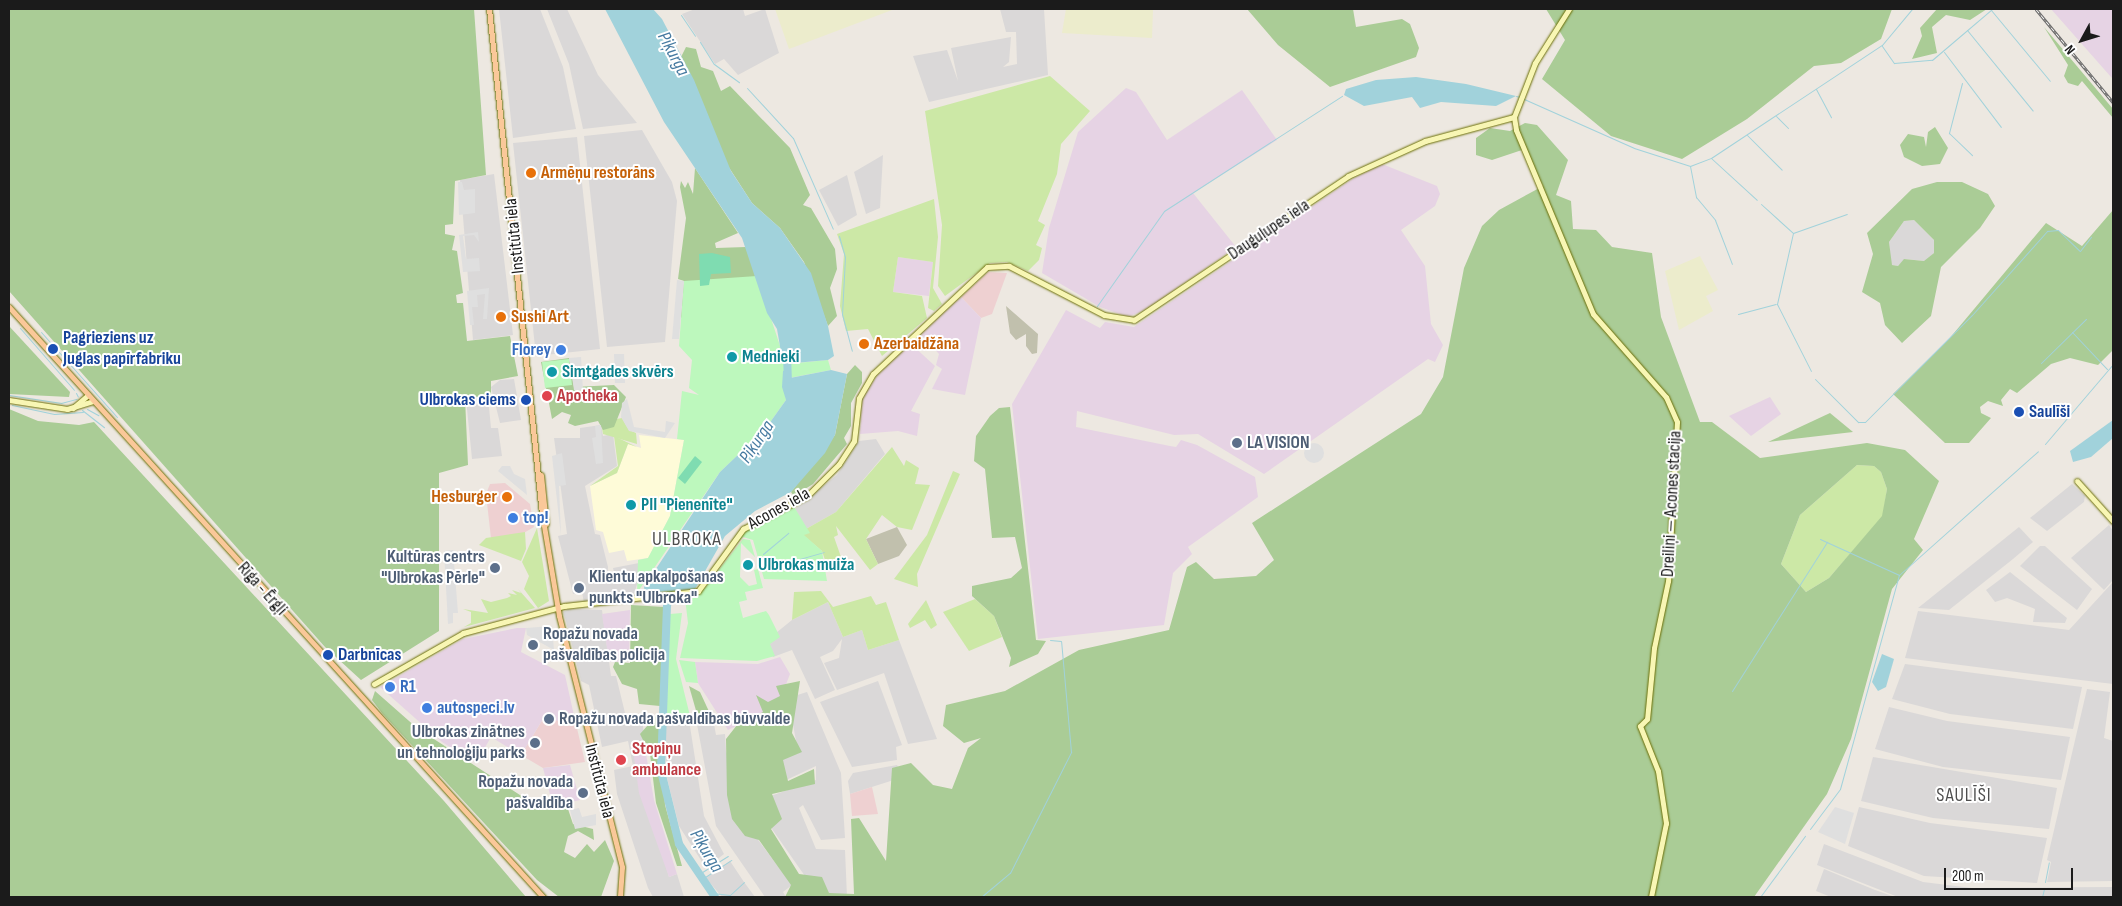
<!DOCTYPE html>
<meta charset="utf-8">
<style>
body{margin:0}
#map{position:relative;width:2122px;height:906px;overflow:hidden;background:#ede8e1;font-family:"Sofia Sans Condensed",sans-serif}
div>[style]{position:absolute}
.residential>*{inset:0;background:#dad8d8}
.commercial>*{inset:0;background:#eed0d1}
.industrial>*{inset:0;background:#e6d3e4}
.education>*{inset:0;background:#fefbd8}
.construction>*{inset:0;background:#c1c0ad}
.farmland>*{inset:0;background:#ececcc}
.grass>*{inset:0;background:#cce8a6}
.forest>*{inset:0;background:#aacc96}
.park>*{inset:0;background:#bdf8bd}
.pitch>*{inset:0;background:#7fdcb1}
.parking>*{inset:0;background:#dfdfdf}
.round{border-radius:50%}
.water>*{inset:0;background:#a1d2db}
.stream>*{height:1px;margin:-0.5px;padding:0 0.5px;transform-origin:0.5px;border-radius:0.5px;background:#a1d2db}
.river>*{height:8px;margin:-4px;padding:0 4px;transform-origin:4px;border-radius:4px;background:#a1d2db}
.roads{filter:drop-shadow(0 0 1px #6c6f06) drop-shadow(0 0 1px #6c6f06)}
.secondary>*{height:5px;margin:-2.5px;padding:0 2.5px;transform-origin:2.5px;border-radius:2.5px;background:#f8f6b4}
.primary>*{height:5px;margin:-2.5px;padding:0 2.5px;transform-origin:2.5px;border-radius:2.5px;background:#fac899}
.rail>*{height:3px;margin-top:-1.5px;transform-origin:0;background:repeating-linear-gradient(90deg,#fff 0 4px,#696969 0 8px);box-sizing:border-box;border-block:1px solid #696969}
.dots>*{width:14px;height:14px;translate:-50% -50%;box-sizing:border-box;border:2px solid #fff;border-radius:50%}
span{translate:-50% -50%;white-space:nowrap;text-align:center;line-height:1.15;-webkit-text-stroke:4px #fff;paint-order:stroke}
.food-label{font-size:18px;color:#c56008;font-weight:700}
.left{translate:0 -50%;text-align:left}
.right{translate:-100% -50%;text-align:right}
.street-label{font-size:18px;color:#1b1b1b}
.transit-label{font-size:18px;color:#164399;font-weight:700}
.shop-label{font-size:18px;color:#366cbe;font-weight:700}
.culture-label{font-size:18px;color:#0d838f;font-weight:700}
.health-label{font-size:18px;color:#be3a42;font-weight:700}
.service-label{font-size:18px;color:#4e5e75;font-weight:700}
.water-label{font-size:19px;color:#477ba1;font-style:italic}
.neighbourhood-label{font-size:19px;color:#4e4e4e;letter-spacing:1px}
.quarter-label{font-size:20px;color:#4e4e4e;letter-spacing:1px}
.frame{position:absolute;inset:0;border:10px solid #1b1b1b;pointer-events:none}
.north{position:absolute;left:2057px;top:15px;width:50px;height:50px;-webkit-text-stroke:4px #fff;paint-order:stroke;rotate:231deg;font-size:14px;font-weight:700;line-height:20px;text-align:center;color:#1b1b1b}
.north::after{content:'';display:block;margin:auto;width:18px;height:22px;background:#1b1b1b;clip-path:polygon(50% 0,100% 100%,50% 72%,0 100%)}
.scale{position:absolute;left:1944px;top:868px;width:129px;height:22px;box-sizing:border-box;border:2px solid #1b1b1b;border-top:0;padding-left:6px;font-size:15px;line-height:18px;white-space:nowrap;color:#1b1b1b;-webkit-text-stroke:4px #fff;paint-order:stroke}
</style>
<div id="map">
<div class="residential">
<div style="clip-path:polygon(499px 9px,540px 9px,563px 67px,576px 129px,513px 138px)"></div>
<div style="clip-path:polygon(547px 9px,567px 9px,598px 75px,637px 123px,583px 129px,569px 64px)"></div>
<div style="clip-path:polygon(695px 9px,743px 9px,745px 16px,765px 9px,779px 53px,738px 75px,724px 59px,715px 64px,682px 14px)"></div>
<div style="clip-path:polygon(1000px 9px,1044px 9px,1048px 75px,929px 102px,913px 56px,947px 50px,958px 81px,951px 48px,1011px 37px,1009px 62px,1003px 67px,1017px 64px,1016px 32px,1006px 32px)"></div>
<div style="clip-path:polygon(642px 130px,672px 182px,677px 201px,665px 342px,607px 347px,584px 136px)"></div>
<div style="clip-path:polygon(577px 137px,600px 349px,536px 356px,513px 143px)"></div>
<div style="clip-path:polygon(883px 155px,880px 208px,866px 214px,854px 172px)"></div>
<div style="clip-path:polygon(494px 174px,513px 335px,473px 340px,460px 180px)"></div>
<div style="clip-path:polygon(847px 175px,857px 215px,838px 226px,819px 190px)"></div>
<div style="clip-path:polygon(1914px 220px,1934px 240px,1934px 253px,1925px 261px,1905px 259px,1898px 266px,1891px 265px,1889px 242px,1904px 221px)"></div>
<div style="clip-path:polygon(514px 379px,521px 420px,500px 423px,491px 387px,500px 380px)"></div>
<div style="clip-path:polygon(488px 397px,491px 428px,498px 428px,502px 456px,472px 459px,466px 399px)"></div>
<div style="clip-path:polygon(601px 425px,603px 436px,613px 434px,617px 466px,585px 486px,595px 534px,600px 535px,608px 567px,607px 584px,616px 581px,613px 568px,639px 563px,640px 574px,633px 598px,584px 603px,582px 592px,573px 594px,558px 536px,567px 534px,554px 438px,580px 438px,580px 428px)"></div>
<div style="clip-path:polygon(876px 439px,885px 454px,836px 512px,806px 529px,795px 509px,837px 475px,859px 441px)"></div>
<div style="clip-path:polygon(2072px 484px,2085px 496px,2084px 502px,2047px 531px,2030px 518px)"></div>
<div style="clip-path:polygon(2109px 525px,2113px 531px,2113px 580px,2104px 590px,2071px 558px)"></div>
<div style="clip-path:polygon(2019px 527px,2033px 542px,2013px 559px,1949px 610px,1918px 608px)"></div>
<div style="clip-path:polygon(2040px 546px,2045px 546px,2092px 589px,2077px 610px,2020px 566px)"></div>
<div style="clip-path:polygon(2010px 572px,2067px 618px,2065px 623px,2033px 622px,2035px 609px,2007px 598px,1995px 602px,1986px 590px)"></div>
<div style="clip-path:polygon(2113px 582px,2113px 684px,1905px 658px,1918px 611px,2069px 630px)"></div>
<div style="clip-path:polygon(828px 602px,843px 637px,862px 630px,868px 650px,899px 640px,937px 739px,908px 744px,884px 673px,837px 690px,824px 663px,839px 658px,842px 639px,833px 651px,820px 657px,835px 690px,815px 699px,792px 650px,773px 657px,766px 641px,792px 620px)"></div>
<div style="clip-path:polygon(569px 609px,602px 610px,611px 676px,616px 676px,626px 717px,642px 715px,645px 748px,633px 749px,669px 877px,677px 874px,684px 897px,653px 897px,648px 888px,617px 794px,614px 770px,633px 766px,628px 741px,602px 747px,589px 685px,581px 681px,566px 621px,563px 612px)"></div>
<div style="clip-path:polygon(1905px 664px,2082px 687px,2073px 729px,1950px 714px,1892px 699px)"></div>
<div style="clip-path:polygon(878px 681px,902px 745px,896px 747px,897px 760px,852px 767px,820px 702px)"></div>
<div style="clip-path:polygon(2087px 689px,2110px 692px,2104px 738px,2113px 741px,2113px 881px,2047px 882px,2051px 862px,2047px 860px)"></div>
<div style="clip-path:polygon(807px 692px,841px 773px,845px 838px,821px 840px,803px 805px,799px 808px,816px 849px,845px 850px,847px 897px,832px 897px,807px 879px,772px 829px,765px 798px,816px 780px,816px 766px,782px 782px,776px 752px,797px 746px,788px 698px)"></div>
<div style="clip-path:polygon(1889px 707px,1947px 721px,2070px 737px,2061px 780px,1943px 767px,1875px 749px)"></div>
<div style="clip-path:polygon(662px 719px,689px 720px,704px 816px,724px 854px,706px 868px,679px 826px,667px 778px)"></div>
<div style="clip-path:polygon(696px 719px,714px 724px,716px 735px,725px 734px,726px 751px,756px 837px,792px 885px,783px 892px,786px 897px,765px 897px,716px 826px)"></div>
<div style="clip-path:polygon(1873px 757px,2057px 788px,2049px 829px,1933px 818px,1861px 801px)"></div>
<div style="clip-path:polygon(897px 765px,903px 777px,850px 794px,848px 781px,853px 773px)"></div>
<div style="clip-path:polygon(1859px 807px,1930px 823px,2047px 838px,2037px 883px,1924px 876px,1848px 846px)"></div>
<div style="clip-path:polygon(1824px 844px,1923px 882px,1972px 888px,2113px 887px,2113px 897px,1898px 897px,1817px 865px)"></div>
<div style="clip-path:polygon(730px 861px,744px 882px,755px 897px,722px 897px,706px 878px)"></div>
<div style="clip-path:polygon(1824px 869px,1875px 890px,1895px 897px,1831px 897px,1816px 891px)"></div>
</div>
<div class="commercial">
<div style="clip-path:polygon(988px 272px,1007px 273px,992px 314px,981px 318px,961px 297px)"></div>
<div style="clip-path:polygon(505px 483px,530px 504px,534px 527px,522px 534px,491px 538px,486px 494px,490px 484px)"></div>
<div style="clip-path:polygon(546px 714px,561px 723px,575px 720px,585px 762px,543px 768px,521px 755px)"></div>
<div style="clip-path:polygon(872px 787px,878px 814px,852px 816px,850px 794px)"></div>
</div>
<div class="industrial">
<div style="clip-path:polygon(2051px 9px,2113px 9px,2113px 79px,2111px 77px)"></div>
<div style="clip-path:polygon(1126px 88px,1136px 92px,1167px 140px,1242px 90px,1277px 140px,1193px 193px,1236px 247px,1147px 309px,1128px 317px,1100px 307px,1042px 273px,1049px 228px,1078px 132px)"></div>
<div style="clip-path:polygon(1382px 164px,1437px 186px,1440px 194px,1435px 206px,1401px 230px,1425px 266px,1431px 324px,1443px 345px,1435px 362px,1428px 359px,1264px 474px,1198px 434px,1174px 435px,1077px 411px,1076px 427px,1170px 446px,1176px 447px,1181px 440px,1197px 445px,1255px 477px,1258px 497px,1188px 547px,1192px 554px,1173px 573px,1164px 625px,1038px 639px,1012px 404px,1066px 310px,1100px 328px,1105px 322px,1134px 327px,1354px 178px)"></div>
<div style="clip-path:polygon(898px 257px,933px 262px,929px 296px,893px 292px)"></div>
<div style="clip-path:polygon(961px 297px,981px 318px,965px 395px,932px 389px,942px 369px,936px 365px,939px 354px,920px 333px)"></div>
<div style="clip-path:polygon(910px 343px,935px 366px,911px 411px,920px 414px,917px 436px,898px 431px,860px 434px,862px 398px,879px 373px)"></div>
<div style="clip-path:polygon(1770px 397px,1781px 414px,1751px 436px,1729px 416px)"></div>
<div style="clip-path:polygon(630px 610px,629px 661px,609px 662px,602px 614px)"></div>
<div style="clip-path:polygon(517px 628px,526px 628px,521px 652px,565px 675px,575px 720px,561px 723px,546px 714px,521px 755px,491px 737px,476px 763px,442px 742px,380px 687px,463px 639px)"></div>
<div style="clip-path:polygon(780px 657px,790px 674px,778px 705px,728px 730px,698px 683px,695px 662px,758px 664px)"></div>
<div style="clip-path:polygon(645px 748px,654px 800px,677px 874px,669px 877px,639px 793px,633px 749px)"></div>
<div style="clip-path:polygon(570px 765px,580px 800px,553px 806px,543px 768px)"></div>
</div>
<div class="education">
<div style="clip-path:polygon(639px 435px,684px 440px,670px 516px,648px 558px,627px 561px,624px 550px,609px 553px,603px 532px,596px 530px,590px 486px,617px 473px,628px 444px,641px 448px)"></div>
</div>
<div class="construction">
<div style="clip-path:polygon(1006px 306px,1038px 334px,1037px 353px,1032px 354px,1026px 346px,1026px 334px,1016px 340px,1010px 333px)"></div>
<div style="clip-path:polygon(897px 527px,907px 545px,899px 556px,878px 564px,866px 539px)"></div>
</div>
<div class="farmland">
<div style="clip-path:polygon(775px 9px,892px 9px,892px 10px,789px 49px)"></div>
<div style="clip-path:polygon(1066px 9px,1153px 9px,1152px 38px,1062px 33px)"></div>
<div style="clip-path:polygon(1700px 256px,1718px 290px,1706px 296px,1713px 311px,1679px 330px,1665px 271px)"></div>
</div>
<div class="grass">
<div style="clip-path:polygon(1050px 76px,1090px 111px,1061px 144px,1057px 174px,1038px 221px,1045px 225px,1036px 245px,1042px 248px,1039px 260px,1028px 271px,1007px 262px,990px 263px,945px 296px,938px 286px,942px 225px,925px 111px)"></div>
<div style="clip-path:polygon(934px 199px,938px 237px,933px 288px,942px 304px,934px 311px,928px 308px,933px 262px,898px 257px,893px 292px,922px 296px,927px 318px,882px 356px,868px 329px,846px 331px,840px 306px,844px 254px,837px 234px)"></div>
<div style="clip-path:polygon(622px 418px,629px 430px,636px 433px,637px 444px,603px 434px,601px 422px)"></div>
<div style="clip-path:polygon(614px 436px,637px 447px,628px 444px,617px 473px,590px 486px,618px 466px)"></div>
<div style="clip-path:polygon(892px 447px,904px 466px,906px 460px,919px 468px,915px 484px,930px 485px,912px 530px,897px 527px,882px 515px,866px 539px,878px 564px,870px 570px,836px 526px,838px 535px,834px 537px,841px 557px,826px 563px,822px 551px,803px 535px,806px 529px,836px 512px)"></div>
<div style="clip-path:polygon(1857px 465px,1874px 466px,1881px 472px,1887px 489px,1883px 516px,1829px 578px,1806px 592px,1781px 564px,1800px 515px)"></div>
<div style="clip-path:polygon(953px 471px,960px 474px,917px 574px,918px 587px,894px 579px,927px 535px)"></div>
<div style="clip-path:polygon(537px 528px,549px 601px,538px 608px,524px 589px,529px 576px,522px 562px)"></div>
<div style="clip-path:polygon(525px 532px,526px 549px,521px 561px,479px 545px,486px 538px)"></div>
<div style="clip-path:polygon(518px 589px,535px 608px,464px 627px,471px 623px,471px 612px,463px 609px,488px 613px,481px 599px,491px 602px,507px 598px,511px 596px,508px 593px,517px 595px,512px 590px,521px 593px)"></div>
<div style="clip-path:polygon(821px 591px,833px 607px,871px 596px,876px 605px,886px 602px,899px 640px,868px 650px,862px 630px,843px 637px,828px 602px,792px 620px,794px 592px)"></div>
<div style="clip-path:polygon(975px 599px,994px 616px,1002px 637px,969px 651px,943px 612px)"></div>
<div style="clip-path:polygon(926px 600px,937px 625px,931px 629px,925px 620px,910px 628px,908px 624px)"></div>
</div>
<div class="forest">
<div style="clip-path:polygon(9px 9px,474px 9px,486px 175px,455px 181px,453px 224px,445px 225px,445px 234px,455px 236px,452px 250px,457px 251px,463px 293px,456px 295px,457px 303px,463px 303px,467px 341px,510px 336px,518px 376px,491px 381px,491px 396px,465px 398px,468px 465px,439px 473px,439px 631px,361px 680px,325px 647px,9px 291px)"></div>
<div style="clip-path:polygon(1247px 9px,1353px 9px,1356px 27px,1402px 19px,1410px 24px,1419px 48px,1416px 57px,1330px 87px,1278px 45px)"></div>
<div style="clip-path:polygon(1546px 9px,1892px 9px,1881px 39px,1841px 63px,1814px 66px,1747px 119px,1682px 159px,1611px 136px,1542px 79px,1565px 40px)"></div>
<div style="clip-path:polygon(1937px 9px,1987px 9px,1970px 20px,1946px 15px,1932px 27px,1937px 53px,1912px 59px,1922px 36px,1920px 28px)"></div>
<div style="clip-path:polygon(2044px 27px,2113px 109px,2113px 118px,2082px 81px,2078px 86px,2068px 83px,2064px 76px,2068px 65px)"></div>
<div style="clip-path:polygon(686px 47px,696px 49px,701px 67px,713px 71px,721px 91px,730px 86px,790px 148px,810px 195px,803px 205px,811px 208px,835px 249px,837px 269px,830px 288px,837px 316px,828px 326px,804px 262px,780px 228px,752px 203px,728px 166px,681px 57px)"></div>
<div style="clip-path:polygon(evenodd,1525px 123px,1537px 125px,1568px 160px,1556px 195px,1571px 201px,1573px 229px,1596px 230px,1612px 247px,1652px 253px,1661px 317px,1700px 422px,1712px 422px,1760px 458px,1867px 443px,1905px 450px,1939px 481px,1914px 539px,1923px 550px,1892px 589px,1851px 739px,1827px 794px,1754px 897px,785px 897px,791px 885px,759px 840px,745px 836px,732px 819px,727px 795px,726px 739px,737px 725px,763px 712px,756px 695px,768px 702px,780px 696px,776px 686px,800px 681px,792px 733px,802px 752px,783px 760px,788px 781px,814px 769px,815px 784px,772px 794px,782px 819px,771px 829px,799px 874px,822px 877px,829px 893px,854px 894px,851px 819px,859px 818px,886px 861px,892px 768px,911px 763px,933px 785px,952px 789px,968px 748px,981px 738px,964px 743px,943px 726px,946px 705px,1005px 691px,1079px 650px,1169px 630px,1187px 567px,1196px 562px,1214px 579px,1256px 576px,1274px 560px,1252px 523px,1421px 414px,1443px 377px,1464px 268px,1482px 226px,1499px 210px,1543px 186px,1525px 149px,1492px 160px,1476px 155px,1476px 138px,1490px 128px,1510px 131px,1525px 123px,1857px 465px,1874px 466px,1881px 472px,1887px 489px,1882px 516px,1829px 578px,1806px 592px,1781px 564px,1800px 515px,1857px 465px)"></div>
<div style="clip-path:polygon(1935px 127px,1948px 148px,1940px 164px,1922px 166px,1904px 157px,1900px 145px,1908px 134px,1924px 137px,1926px 147px,1928px 132px)"></div>
<div style="clip-path:polygon(695px 168px,738px 233px,715px 243px,716px 248px,746px 247px,757px 276px,681px 318px,684px 281px,678px 279px,686px 218px,680px 187px,681px 181px,685px 188px,688px 182px,693px 194px)"></div>
<div style="clip-path:polygon(evenodd,1937px 182px,1962px 182px,1988px 194px,1995px 206px,1980px 228px,1941px 267px,1931px 316px,1902px 343px,1885px 325px,1880px 303px,1862px 292px,1873px 254px,1867px 233px,1912px 189px,1937px 182px,1914px 220px,1934px 240px,1934px 253px,1924px 261px,1904px 259px,1898px 266px,1892px 265px,1889px 242px,1904px 221px,1914px 220px)"></div>
<div style="clip-path:polygon(2113px 210px,2113px 350px,2098px 365px,2070px 358px,2051px 364px,2017px 393px,2010px 389px,2001px 400px,2003px 406px,1988px 401px,1980px 407px,1981px 413px,1991px 418px,1969px 443px,1945px 443px,1893px 394px,1949px 339px,2046px 223px,2082px 246px)"></div>
<div style="clip-path:polygon(9px 326px,70px 392px,69px 397px,9px 394px)"></div>
<div style="clip-path:polygon(569px 358px,574px 387px,614px 385px,626px 397px,614px 427px,603px 430px,598px 421px,575px 426px,568px 423px,571px 415px,562px 412px,552px 419px,541px 362px)"></div>
<div style="clip-path:polygon(855px 365px,862px 372px,862px 383px,851px 403px,851px 426px,844px 438px,847px 444px,813px 484px,794px 496px,791px 492px,835px 435px,847px 374px)"></div>
<div style="clip-path:polygon(1010px 407px,1036px 640px,1046px 641px,1038px 654px,1009px 667px,1011px 658px,994px 616px,972px 596px,972px 586px,1011px 578px,1022px 568px,1015px 537px,992px 538px,985px 469px,974px 461px,976px 436px,990px 416px,999px 408px)"></div>
<div style="clip-path:polygon(9px 409px,38px 421px,79px 425px,94px 422px,444px 801px,526px 897px,9px 897px)"></div>
<div style="clip-path:polygon(1830px 413px,1853px 432px,1768px 442px)"></div>
<div style="clip-path:polygon(631px 605px,664px 607px,660px 706px,639px 704px,637px 689px,622px 684px,613px 667px,615px 662px,630px 663px)"></div>
<div style="clip-path:polygon(689px 686px,700px 692px,712px 718px,697px 714px)"></div>
<div style="clip-path:polygon(375px 691px,417px 728px,540px 808px,566px 803px,573px 824px,593px 829px,594px 840px,578px 831px,568px 836px,564px 852px,575px 858px,587px 844px,594px 852px,605px 840px,614px 861px,601px 897px,559px 897px,537px 880px,382px 713px,372px 700px)"></div>
<div style="clip-path:polygon(656px 716px,660px 716px,665px 805px,682px 866px,677px 866px,656px 803px,650px 754px,640px 734px)"></div>
</div>
<div class="park">
<div style="clip-path:polygon(757px 276px,786px 364px,828px 360px,831px 370px,789px 378px,783px 371px,786px 400px,766px 428px,720px 472px,637px 593px,638px 560px,648px 558px,670px 516px,684px 440px,677px 439px,682px 391px,699px 395px,689px 388px,692px 360px,679px 346px,684px 281px)"></div>
<div style="clip-path:polygon(569px 359px,572px 385px,545px 388px,542px 362px)"></div>
<div style="clip-path:polygon(793px 505px,810px 533px,804px 535px,822px 551px,827px 581px,764px 579px,753px 540px,743px 537px,731px 549px,745px 529px)"></div>
<div style="clip-path:polygon(743px 539px,750px 540px,755px 557px,741px 543px,740px 577px,749px 586px,757px 584px,754px 570px,758px 569px,763px 588px,745px 592px,747px 600px,739px 602px,743px 618px,766px 611px,769px 615px,780px 637px,770px 644px,775px 656px,757px 661px,680px 658px,688px 623px,685px 598px,704px 589px)"></div>
<div style="clip-path:polygon(682px 613px,676px 659px,691px 720px,662px 719px,670px 614px)"></div>
<div style="clip-path:polygon(679px 660px,695px 662px,698px 683px,686px 682px)"></div>
</div>
<div class="pitch">
<div style="clip-path:polygon(712px 253px,730px 257px,731px 273px,711px 274px,709px 285px,700px 286px,699px 254px)"></div>
<div style="clip-path:polygon(695px 456px,702px 462px,685px 484px,678px 478px)"></div>
</div>
<div class="parking">
<div style="clip-path:polygon(458px 182px,462px 182px,464px 190px,475px 189px,475px 213px,459px 215px)"></div>
<div style="clip-path:polygon(478px 232px,479px 242px,474px 235px,463px 236px,466px 259px,479px 258px,480px 271px,463px 272px,459px 235px)"></div>
<div style="clip-path:polygon(677px 280px,684px 281px,679px 339px,672px 339px)"></div>
<div style="clip-path:polygon(489px 288px,487px 319px,483px 319px,485px 294px,477px 295px,478px 307px,472px 307px,474px 325px,470px 325px,467px 291px)"></div>
<div style="clip-path:polygon(614px 354px,624px 354px,625px 383px,615px 383px)"></div>
<div style="clip-path:polygon(581px 357px,583px 390px,574px 390px,569px 358px)"></div>
<div style="clip-path:polygon(627px 399px,634px 427px,665px 432px,666px 421px,675px 423px,665px 438px,629px 431px,621px 417px,622px 403px)"></div>
<div style="clip-path:polygon(601px 425px,603px 463px,596px 464px,592px 438px,596px 437px,595px 426px)"></div>
<div class="round" style="left:1304px;top:443px;width:20px;height:20px"></div>
<div style="clip-path:polygon(562px 453px,566px 485px,559px 486px,561px 536px,552px 456px)"></div>
<div style="clip-path:polygon(502px 466px,510px 466px,514px 474px,525px 479px,527px 495px,498px 471px)"></div>
<div style="clip-path:polygon(453px 550px,458px 613px,453px 613px,453px 623px,448px 624px,444px 551px)"></div>
<div style="clip-path:polygon(552px 626px,554px 650px,527px 635px,526px 628px)"></div>
<div style="clip-path:polygon(1835px 807px,1854px 813px,1845px 844px,1818px 832px)"></div>
<div style="clip-path:polygon(579px 808px,582px 817px,596px 814px,596px 825px,575px 829px,570px 810px)"></div>
</div>
<div class="water">
<div style="clip-path:polygon(605px 9px,653px 9px,662px 19px,694px 80px,731px 171px,752px 203px,780px 228px,811px 273px,828px 326px,834px 356px,828px 360px,783px 364px,777px 329px,767px 313px,742px 238px,664px 122px)"></div>
<div style="clip-path:polygon(1416px 77px,1466px 84px,1516px 96px,1496px 106px,1441px 102px,1420px 108px,1412px 97px,1364px 106px,1344px 95px,1346px 89px,1376px 80px)"></div>
<div style="clip-path:polygon(788px 370px,790px 378px,831px 370px,847px 374px,835px 435px,825px 453px,791px 492px,755px 511px,725px 536px,695px 589px,645px 593px,644px 587px,720px 472px,766px 428px,786px 400px,782px 387px,783px 371px)"></div>
<div style="clip-path:polygon(2113px 420px,2113px 438px,2091px 457px,2073px 462px,2070px 451px)"></div>
<div style="clip-path:polygon(1882px 654px,1894px 659px,1886px 687px,1878px 691px,1872px 682px)"></div>
</div>
<div class="stream">
<div style="left:1991px;top:10px;width:92px;rotate:50.3deg"></div>
<div style="left:681px;top:15px;width:25px;rotate:56deg"></div>
<div style="left:1967px;top:30px;width:104px;rotate:50.8deg"></div>
<div style="left:700px;top:42px;width:26px;rotate:58deg"></div>
<div style="left:714px;top:64px;width:31px;rotate:36deg"></div>
<div style="left:1882px;top:46px;width:21px;rotate:55deg"></div>
<div style="left:1894px;top:63px;width:38px;rotate:-5deg"></div>
<div style="left:1932px;top:60px;width:79px;rotate:-40.4deg"></div>
<div style="left:1944px;top:52px;width:94px;rotate:52.8deg"></div>
<div style="left:1962px;top:83px;width:52px;rotate:104.6deg"></div>
<div style="left:1949px;top:133px;width:32px;rotate:44deg"></div>
<div style="left:747px;top:88px;width:68px;rotate:47.4deg"></div>
<div style="left:793px;top:138px;width:99px;rotate:66.3deg"></div>
<div style="left:1816px;top:89px;width:32px;rotate:62deg"></div>
<div style="left:1516px;top:96px;width:4px;rotate:14deg"></div>
<div style="left:1524px;top:99px;width:120px;rotate:24deg"></div>
<div style="left:1634px;top:148px;width:59px;rotate:17.8deg"></div>
<div style="left:1690px;top:166px;width:22px;rotate:-21deg"></div>
<div style="left:1711px;top:158px;width:205px;rotate:-33.5deg"></div>
<div style="left:1882px;top:45px;width:47px;rotate:-50.2deg"></div>
<div style="left:1776px;top:116px;width:17px;rotate:45deg"></div>
<div style="left:1747px;top:135px;width:49px;rotate:45deg"></div>
<div style="left:1711px;top:158px;width:62px;rotate:42.4deg"></div>
<div style="left:1690px;top:166px;width:32px;rotate:79deg"></div>
<div style="left:1696px;top:197px;width:30px;rotate:50deg"></div>
<div style="left:1715px;top:220px;width:47px;rotate:68.9deg"></div>
<div style="left:1761px;top:204px;width:43px;rotate:42.2deg"></div>
<div style="left:1793px;top:233px;width:57px;rotate:-19.4deg"></div>
<div style="left:1793px;top:233px;width:73px;rotate:102.7deg"></div>
<div style="left:1777px;top:304px;width:75px;rotate:63.1deg"></div>
<div style="left:839px;top:236px;width:22px;rotate:74deg"></div>
<div style="left:845px;top:257px;width:57px;rotate:93deg"></div>
<div style="left:842px;top:314px;width:38px;rotate:75deg"></div>
<div style="left:1097px;top:306px;width:116px;rotate:-54.8deg"></div>
<div style="left:1164px;top:211px;width:212px;rotate:-32.9deg"></div>
<div style="left:1738px;top:314px;width:39px;rotate:-15deg"></div>
<div style="left:20px;top:328px;width:82px;rotate:48.9deg"></div>
<div style="left:41px;top:332px;width:114px;rotate:48.2deg"></div>
<div style="left:2072px;top:332px;width:51px;rotate:46.6deg"></div>
<div style="left:2041px;top:363px;width:63px;rotate:-44.4deg"></div>
<div style="left:1815px;top:379px;width:61px;rotate:45deg"></div>
<div style="left:1858px;top:422px;width:7px"></div>
<div style="left:1865px;top:422px;width:151px;rotate:-45deg"></div>
<div style="left:1972px;top:315px;width:113px;rotate:-48.2deg"></div>
<div style="left:2047px;top:231px;width:11px;rotate:-5deg"></div>
<div style="left:2058px;top:230px;width:30px;rotate:44deg"></div>
<div style="left:2080px;top:251px;width:18px;rotate:-52deg"></div>
<div style="left:76px;top:393px;width:4px;rotate:63deg"></div>
<div style="left:9px;top:395px;width:53px;rotate:8.7deg"></div>
<div style="left:61px;top:403px;width:16px;rotate:-15deg"></div>
<div style="left:12px;top:405px;width:43px;rotate:12.1deg"></div>
<div style="left:54px;top:414px;width:29px;rotate:-4deg"></div>
<div style="left:87px;top:409px;width:13px;rotate:29deg"></div>
<div style="left:82px;top:410px;width:28px;rotate:38deg"></div>
<div style="left:2045px;top:444px;width:105px;rotate:-49.6deg"></div>
<div style="left:1820px;top:539px;width:87px;rotate:24.5deg"></div>
<div style="left:763px;top:554px;width:33px;rotate:-40deg"></div>
<div style="left:764px;top:569px;width:62px;rotate:-15.8deg"></div>
<div style="left:1732px;top:691px;width:177px;rotate:-57.5deg"></div>
<div style="left:1810px;top:829px;width:50px;rotate:-53.1deg"></div>
<div style="left:1840px;top:789px;width:222px;rotate:-74.6deg"></div>
<div style="left:1899px;top:575px;width:186px;rotate:-41.7deg"></div>
<div style="left:699px;top:874px;width:34px;rotate:-32deg"></div>
<div style="left:702px;top:879px;width:35px;rotate:-33deg"></div>
<div style="left:2045px;top:882px;width:20px;rotate:-79deg"></div>
<div style="left:712px;top:893px;width:18px;rotate:6deg"></div>
<div style="left:730px;top:895px;width:19px;rotate:-43deg"></div>
<div style="left:981px;top:897px;width:38px;rotate:-40deg"></div>
<div style="left:1010px;top:873px;width:136px;rotate:-63.2deg"></div>
<div style="left:1071px;top:752px;width:111px;rotate:-95.1deg"></div>
<div style="left:1061px;top:641px;width:11px;rotate:-175deg"></div>
<div style="left:1760px;top:897px;width:76px;rotate:-53.6deg"></div>
<div style="left:2042px;top:897px;width:8px;rotate:-76deg"></div>
</div>
<div class="river">
<div style="left:787px;top:354px;width:25px;rotate:88deg"></div>
<div style="left:672px;top:588px;width:18px;rotate:106deg"></div>
<div style="left:667px;top:605px;width:166px;rotate:92.1deg"></div>
<div style="left:661px;top:771px;width:75px;rotate:76.1deg"></div>
<div style="left:679px;top:844px;width:64px;rotate:55.8deg"></div>
</div>
<div class="roads">
<div class="secondary">
<div style="left:1569px;top:9px;width:64px;rotate:122.2deg"></div>
<div style="left:1535px;top:63px;width:58px;rotate:111.3deg"></div>
<div style="left:1514px;top:117px;width:13px;rotate:81deg"></div>
<div style="left:1516px;top:130px;width:199px;rotate:67.3deg"></div>
<div style="left:1593px;top:314px;width:111px;rotate:48.7deg"></div>
<div style="left:1666px;top:397px;width:27px;rotate:66deg"></div>
<div style="left:1677px;top:422px;width:159px;rotate:93.2deg"></div>
<div style="left:1668px;top:581px;width:68px;rotate:101.8deg"></div>
<div style="left:1654px;top:648px;width:71px;rotate:95.6deg"></div>
<div style="left:1647px;top:719px;width:10px;rotate:135deg"></div>
<div style="left:1640px;top:726px;width:48px;rotate:68.2deg"></div>
<div style="left:1658px;top:771px;width:53px;rotate:81.3deg"></div>
<div style="left:1666px;top:823px;width:76px;rotate:101.5deg"></div>
<div style="left:9px;top:400px;width:59px;rotate:8.8deg"></div>
<div style="left:67px;top:409px;width:27px;rotate:-17deg"></div>
<div style="left:73px;top:408px;width:20px;rotate:-41deg"></div>
<div style="left:2077px;top:481px;width:54px;rotate:48deg"></div>
<div style="left:374px;top:684px;width:103px;rotate:-29.8deg"></div>
<div style="left:463px;top:633px;width:105px;rotate:-15deg"></div>
<div style="left:564px;top:606px;width:135px;rotate:-6.4deg"></div>
<div style="left:698px;top:591px;width:77px;rotate:-54deg"></div>
<div style="left:743px;top:529px;width:72px;rotate:-27.3deg"></div>
<div style="left:807px;top:496px;width:45px;rotate:-45deg"></div>
<div style="left:839px;top:464px;width:27px;rotate:-57deg"></div>
<div style="left:854px;top:441px;width:43px;rotate:-83.4deg"></div>
<div style="left:859px;top:398px;width:28px;rotate:-60deg"></div>
<div style="left:873px;top:374px;width:156px;rotate:-43.2deg"></div>
<div style="left:987px;top:267px;width:22px;rotate:-3deg"></div>
<div style="left:1009px;top:266px;width:107px;rotate:27.3deg"></div>
<div style="left:1104px;top:315px;width:30px;rotate:9deg"></div>
<div style="left:1134px;top:320px;width:258px;rotate:-33.9deg"></div>
<div style="left:1348px;top:176px;width:85px;rotate:-24.4deg"></div>
<div style="left:1425px;top:141px;width:92px;rotate:-15.1deg"></div>
</div>
<div class="primary">
<div style="left:489px;top:9px;width:508px;rotate:84.01deg"></div>
<div style="left:542px;top:514px;width:103px;rotate:80.5deg"></div>
<div style="left:559px;top:616px;width:259px;rotate:75.9deg"></div>
<div style="left:622px;top:867px;width:30px;rotate:94deg"></div>
<div style="left:9px;top:307px;width:796px;rotate:47.85deg"></div>
<div style="left:541px;top:475px;width:49px;rotate:84.2deg"></div>
</div>
</div>
<div class="rail">
<div style="left:2036px;top:9px;width:121px;rotate:50.4deg"></div>
</div>
<div class="dots">
<div style="left:531px;top:173px;background:#e8710a"></div>
<div style="left:501px;top:317px;background:#e8710a"></div>
<div style="left:864px;top:344px;background:#e8710a"></div>
<div style="left:53px;top:349px;background:#1a4fb4"></div>
<div style="left:561px;top:350px;background:#3f7fe0"></div>
<div style="left:732px;top:357px;background:#0f9aa8"></div>
<div style="left:552px;top:372px;background:#0f9aa8"></div>
<div style="left:547px;top:396px;background:#e0444e"></div>
<div style="left:526px;top:400px;background:#1a4fb4"></div>
<div style="left:2019px;top:412px;background:#1a4fb4"></div>
<div style="left:1237px;top:443px;background:#5c6f8a"></div>
<div style="left:507px;top:497px;background:#e8710a"></div>
<div style="left:631px;top:505px;background:#0f9aa8"></div>
<div style="left:513px;top:518px;background:#3f7fe0"></div>
<div style="left:748px;top:565px;background:#0f9aa8"></div>
<div style="left:495px;top:568px;background:#5c6f8a"></div>
<div style="left:579px;top:588px;background:#5c6f8a"></div>
<div style="left:533px;top:645px;background:#5c6f8a"></div>
<div style="left:328px;top:655px;background:#1a4fb4"></div>
<div style="left:390px;top:687px;background:#3f7fe0"></div>
<div style="left:427px;top:708px;background:#3f7fe0"></div>
<div style="left:549px;top:719px;background:#5c6f8a"></div>
<div style="left:535px;top:743px;background:#5c6f8a"></div>
<div style="left:621px;top:760px;background:#e0444e"></div>
<div style="left:583px;top:793px;background:#5c6f8a"></div>
</div>
<div class="food-label">
<span class="left" style="left:541px;top:173px">Armēņu restorāns</span>
<span class="left" style="left:511px;top:317px">Sushi Art</span>
<span class="left" style="left:874px;top:344px">Azerbaidžāna</span>
<span class="right" style="left:497px;top:497px">Hesburger</span>
</div>
<div class="street-label">
<span style="left:1269px;top:230px;rotate:-34deg">Dauguļupes iela</span>
<span style="left:515px;top:236px;rotate:-96deg">Institūta iela</span>
<span style="left:1672px;top:504px;rotate:-87deg">Dreiliņi — Acones stacija</span>
<span style="left:779px;top:509px;rotate:-29deg">Acones iela</span>
<span style="left:262px;top:589px;rotate:48deg">Rīga - Ērgļi</span>
<span style="left:599px;top:781px;rotate:76deg">Institūta iela</span>
</div>
<div class="transit-label">
<span class="left" style="left:63px;top:349px">Pagrieziens uz<br>Juglas papīrfabriku</span>
<span class="right" style="left:516px;top:400px">Ulbrokas ciems</span>
<span class="left" style="left:2029px;top:412px">Saulīši</span>
<span class="left" style="left:338px;top:655px">Darbnīcas</span>
</div>
<div class="shop-label">
<span class="right" style="left:551px;top:350px">Florey</span>
<span class="left" style="left:523px;top:518px">top!</span>
<span class="left" style="left:400px;top:687px">R1</span>
<span class="left" style="left:437px;top:708px">autospeci.lv</span>
</div>
<div class="culture-label">
<span class="left" style="left:742px;top:357px">Mednieki</span>
<span class="left" style="left:562px;top:372px">Simtgades skvērs</span>
<span class="left" style="left:641px;top:505px">PII "Pienenīte"</span>
<span class="left" style="left:758px;top:565px">Ulbrokas muiža</span>
</div>
<div class="health-label">
<span class="left" style="left:557px;top:396px">Apotheka</span>
<span class="left" style="left:632px;top:760px">Stopiņu<br>ambulance</span>
</div>
<div class="service-label">
<span class="left" style="left:1247px;top:443px">LA VISION</span>
<span class="right" style="left:485px;top:568px">Kultūras centrs<br>"Ulbrokas Pērle"</span>
<span class="left" style="left:589px;top:588px">Klientu apkalpošanas<br>punkts "Ulbroka"</span>
<span class="left" style="left:543px;top:645px">Ropažu novada<br>pašvaldības policija</span>
<span class="left" style="left:559px;top:719px">Ropažu novada pašvaldības būvvalde</span>
<span class="right" style="left:525px;top:743px">Ulbrokas zinātnes<br>un tehnoloģiju parks</span>
<span class="right" style="left:573px;top:793px">Ropažu novada<br>pašvaldība</span>
</div>
<div class="water-label">
<span style="left:673px;top:54px;rotate:62deg">Piķurga</span>
<span style="left:757px;top:442px;rotate:-56deg">Piķurga</span>
<span style="left:706px;top:851px;rotate:59deg">Piķurga</span>
</div>
<div class="neighbourhood-label">
<span style="left:1964px;top:796px">SAULĪŠI</span>
</div>
<div class="quarter-label">
<span style="left:687px;top:539px">ULBROKA</span>
</div>
<div class="frame"></div>
<div class="north">N</div>
<div class="scale">200 m</div>
</div>
